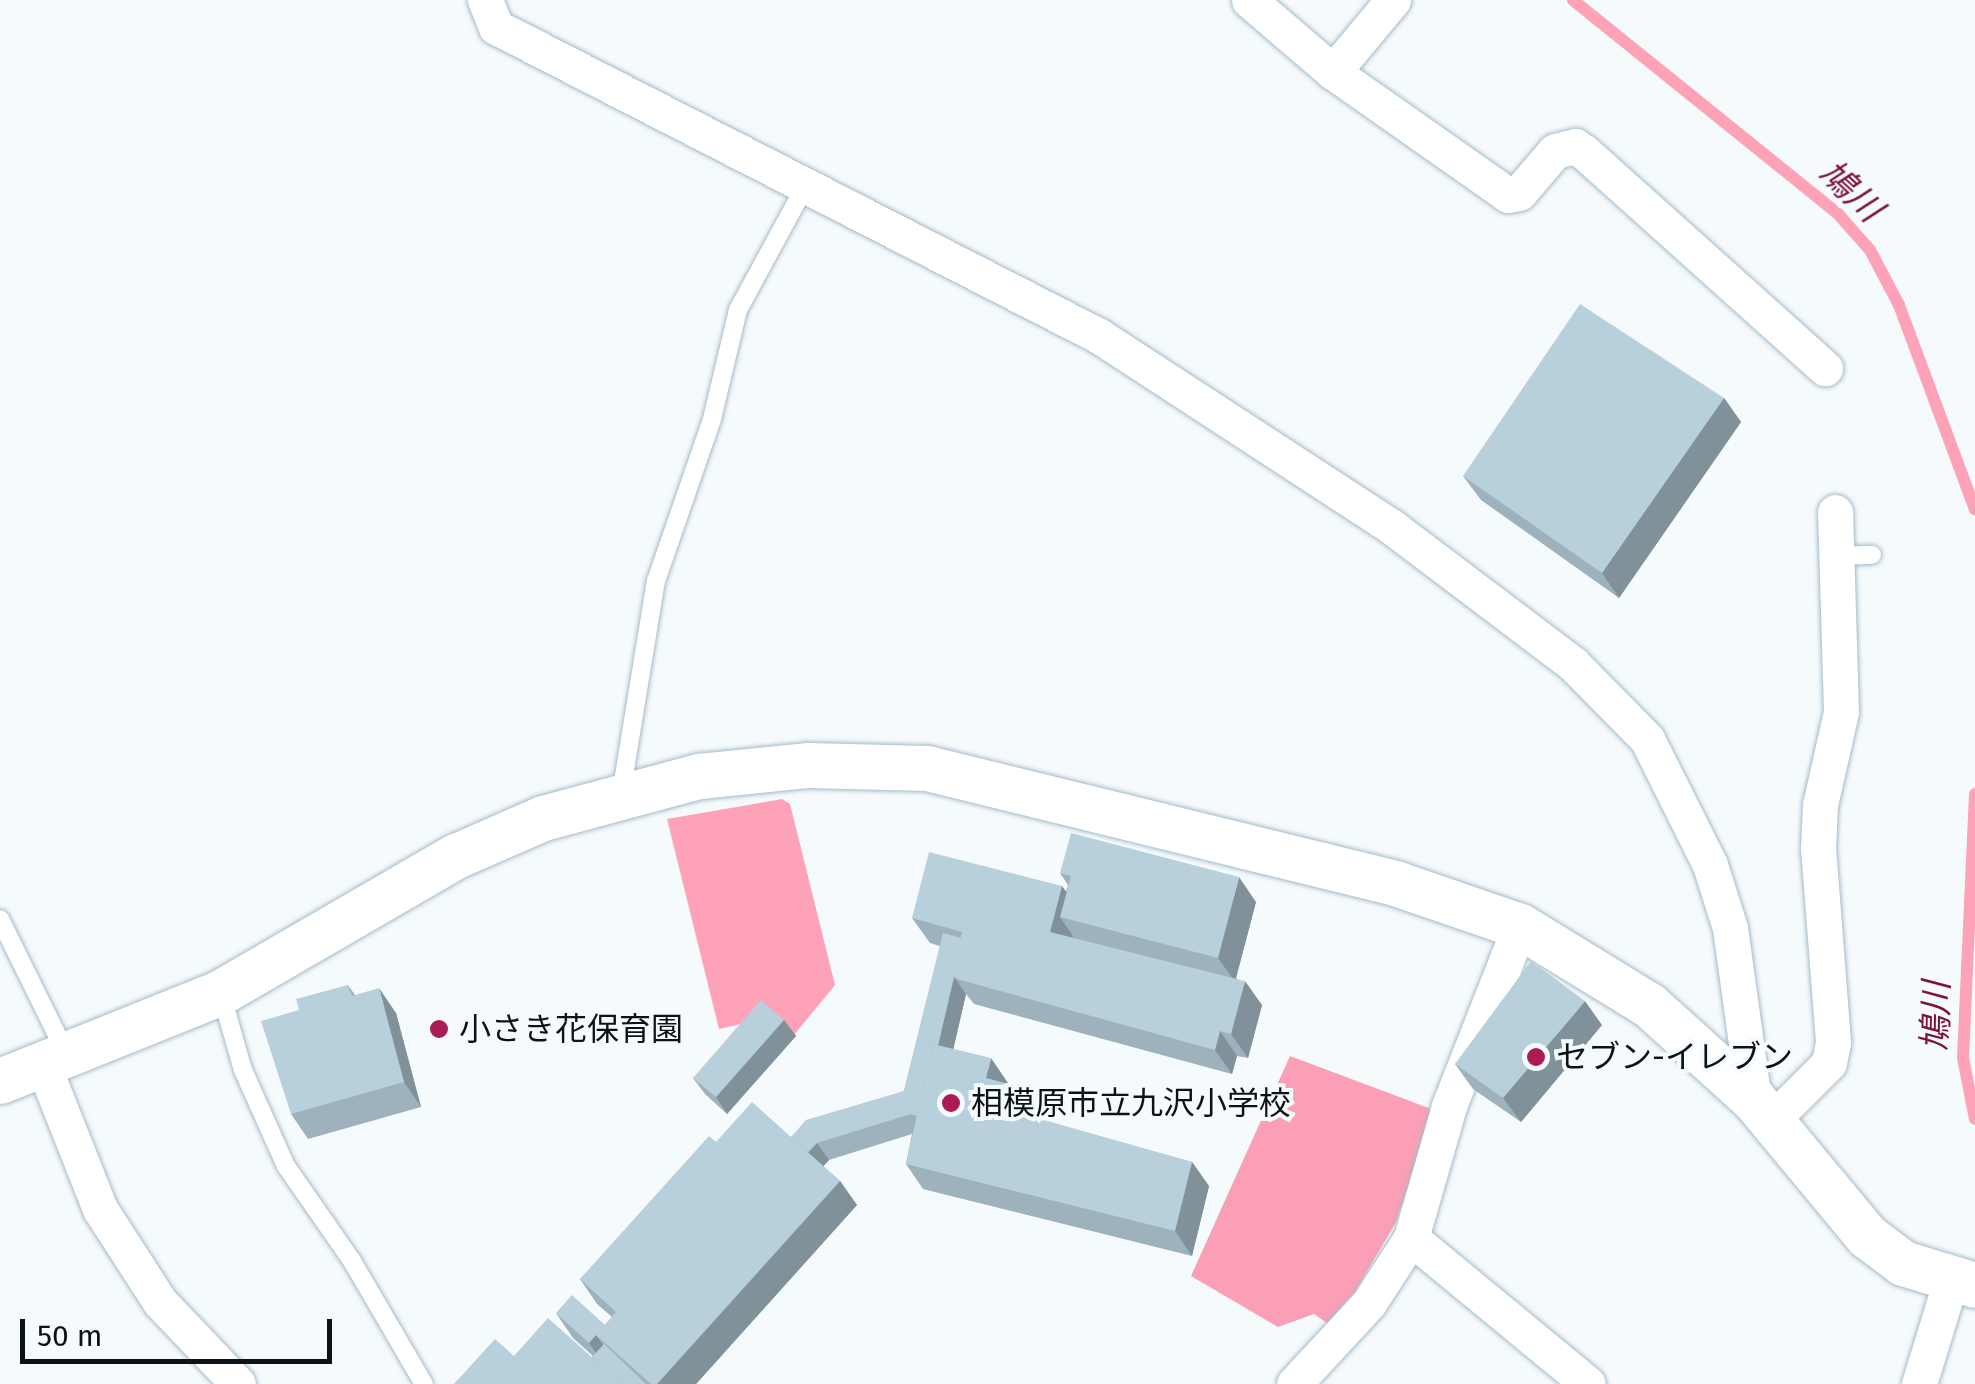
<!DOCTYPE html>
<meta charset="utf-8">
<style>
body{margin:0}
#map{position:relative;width:1975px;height:1384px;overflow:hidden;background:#f5fafd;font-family:"Fira Sans","Noto Sans JP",sans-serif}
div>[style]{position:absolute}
.forest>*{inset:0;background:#fa9fb5}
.water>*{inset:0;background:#fea2b8}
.stream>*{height:12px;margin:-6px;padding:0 6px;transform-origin:6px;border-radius:6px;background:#fea2b8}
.roads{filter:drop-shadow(0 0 2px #a5bbc8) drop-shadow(0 0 2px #a5bbc8)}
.service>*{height:18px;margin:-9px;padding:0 9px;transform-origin:9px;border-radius:9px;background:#fff}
.minor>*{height:35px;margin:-17.5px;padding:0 17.5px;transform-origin:17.5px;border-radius:17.5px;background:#fff}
.tertiary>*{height:45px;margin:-22.5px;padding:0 22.5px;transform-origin:22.5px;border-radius:22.5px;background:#fff}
.wall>*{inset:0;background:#9eb2bd}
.shaded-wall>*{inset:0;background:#81919a}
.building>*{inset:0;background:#b8cfdc}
.dots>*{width:28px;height:28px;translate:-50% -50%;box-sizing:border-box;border:5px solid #f5fafd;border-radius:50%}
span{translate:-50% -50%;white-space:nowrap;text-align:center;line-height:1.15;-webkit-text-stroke:8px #f5fafd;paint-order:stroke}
.poi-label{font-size:32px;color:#0b1318}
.left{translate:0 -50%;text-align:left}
.water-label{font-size:35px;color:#7c133b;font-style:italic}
.scale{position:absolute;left:20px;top:1319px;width:312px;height:45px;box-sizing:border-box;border:5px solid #0b1318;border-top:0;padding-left:12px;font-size:30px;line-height:35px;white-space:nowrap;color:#0b1318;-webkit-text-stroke:8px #f5fafd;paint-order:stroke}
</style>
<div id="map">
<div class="forest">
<div style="clip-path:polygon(1290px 1056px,1434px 1110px,1396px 1222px,1355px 1292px,1327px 1323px,1314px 1314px,1278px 1327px,1191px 1276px)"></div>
</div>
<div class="water">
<div style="clip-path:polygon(782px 799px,790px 804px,835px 985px,794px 1035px,773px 1017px,719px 1029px,667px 819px)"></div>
</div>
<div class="stream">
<div style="left:1573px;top:0;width:342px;rotate:38.9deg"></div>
<div style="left:1839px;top:215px;width:47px;rotate:48.5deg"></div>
<div style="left:1870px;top:250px;width:62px;rotate:62.2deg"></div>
<div style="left:1899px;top:305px;width:218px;rotate:69.6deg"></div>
<div style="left:1975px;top:794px;width:264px;rotate:92.6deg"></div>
<div style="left:1963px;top:1058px;width:62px;rotate:78.9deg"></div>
</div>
<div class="roads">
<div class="service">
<div style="left:1839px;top:556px;width:33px;rotate:-2deg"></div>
<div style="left:621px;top:794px;width:216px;rotate:-80.7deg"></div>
<div style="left:656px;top:581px;width:171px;rotate:-70.9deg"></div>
<div style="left:712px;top:419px;width:112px;rotate:-76.6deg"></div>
<div style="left:738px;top:310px;width:142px;rotate:-61.5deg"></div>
<div style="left:0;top:919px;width:149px;rotate:63.8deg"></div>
<div style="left:221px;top:993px;width:80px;rotate:74.1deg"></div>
<div style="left:243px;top:1070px;width:105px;rotate:65.9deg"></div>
<div style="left:286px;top:1166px;width:116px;rotate:55.2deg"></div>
<div style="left:352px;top:1261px;width:143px;rotate:59.7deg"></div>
</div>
<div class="minor">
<div style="left:485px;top:0;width:29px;rotate:68deg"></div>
<div style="left:496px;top:27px;width:678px;rotate:27.13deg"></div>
<div style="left:1099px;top:336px;width:350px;rotate:33.1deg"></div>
<div style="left:1392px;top:527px;width:227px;rotate:37.1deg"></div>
<div style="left:1573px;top:664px;width:105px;rotate:45.4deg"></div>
<div style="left:1647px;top:739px;width:141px;rotate:63.4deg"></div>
<div style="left:1710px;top:865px;width:66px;rotate:72.4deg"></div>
<div style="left:1730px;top:928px;width:174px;rotate:82.1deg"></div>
<div style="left:1249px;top:0;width:111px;rotate:40.6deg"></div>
<div style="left:1333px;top:72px;width:214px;rotate:35.1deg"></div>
<div style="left:1508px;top:195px;width:11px;rotate:-10deg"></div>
<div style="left:1519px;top:193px;width:55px;rotate:-49.4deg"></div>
<div style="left:1555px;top:151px;width:21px;rotate:-14deg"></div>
<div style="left:1575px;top:146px;width:11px;rotate:34deg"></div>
<div style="left:1584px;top:152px;width:324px;rotate:41.9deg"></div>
<div style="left:1333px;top:72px;width:94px;rotate:-50.2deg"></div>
<div style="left:43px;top:1065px;width:155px;rotate:68.4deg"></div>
<div style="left:100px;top:1209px;width:111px;rotate:57.2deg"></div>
<div style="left:160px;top:1302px;width:113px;rotate:46.4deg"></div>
<div style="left:1770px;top:1122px;width:83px;rotate:-45deg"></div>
<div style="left:1829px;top:1063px;width:21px;rotate:-79deg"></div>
<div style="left:1833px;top:1042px;width:194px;rotate:-94.4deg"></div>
<div style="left:1818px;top:849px;width:44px;rotate:-87.4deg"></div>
<div style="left:1820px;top:805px;width:95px;rotate:-77.3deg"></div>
<div style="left:1841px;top:712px;width:200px;rotate:-91.7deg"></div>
<div style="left:1411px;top:1238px;width:137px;rotate:-73.9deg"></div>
<div style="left:1449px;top:1106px;width:193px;rotate:-68.5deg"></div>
<div style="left:1294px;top:1384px;width:110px;rotate:-47.2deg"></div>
<div style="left:1369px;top:1303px;width:77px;rotate:-57.1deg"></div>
<div style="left:1411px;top:1238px;width:229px;rotate:39.5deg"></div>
<div style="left:1919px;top:1384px;width:109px;rotate:-72.9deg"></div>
</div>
<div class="tertiary">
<div style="left:0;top:1081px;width:238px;rotate:-21.9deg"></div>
<div style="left:221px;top:992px;width:272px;rotate:-30.1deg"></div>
<div style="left:456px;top:856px;width:95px;rotate:-23.6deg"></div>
<div style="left:543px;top:818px;width:162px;rotate:-15.1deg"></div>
<div style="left:699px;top:776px;width:110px;rotate:-5.8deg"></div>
<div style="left:808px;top:765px;width:119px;rotate:1.4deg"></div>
<div style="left:927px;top:768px;width:485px;rotate:13.8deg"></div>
<div style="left:1398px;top:884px;width:129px;rotate:19deg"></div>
<div style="left:1520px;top:926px;width:151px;rotate:31.5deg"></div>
<div style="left:1649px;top:1005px;width:142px;rotate:42.1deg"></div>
<div style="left:1754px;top:1100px;width:177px;rotate:50.3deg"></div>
<div style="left:1867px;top:1236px;width:45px;rotate:36.9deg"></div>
<div style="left:1903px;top:1263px;width:75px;rotate:17deg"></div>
</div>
</div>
<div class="wall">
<div style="clip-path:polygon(1724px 398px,1741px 422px,1619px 598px,1481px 500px,1463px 476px)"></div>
<div style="clip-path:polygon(1060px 873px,1256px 902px,1236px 978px,1262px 1005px,1248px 1058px,1237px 1056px,1232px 1074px,974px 1004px,966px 994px,953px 1049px,1008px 1083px,1026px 1109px,1025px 1116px,1192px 1162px,1209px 1186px,1192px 1256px,923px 1189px,906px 1164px,912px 1134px,829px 1160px,823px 1166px,840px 1181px,857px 1205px,696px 1384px,454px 1384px,514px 1356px,592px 1357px,593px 1356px,573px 1338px,556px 1313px,605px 1325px,612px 1317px,597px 1304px,580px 1279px,716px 1142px,791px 1137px,904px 1091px,940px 946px,930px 943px,912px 918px,1062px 886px,1066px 892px,1068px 885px)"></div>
<div style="clip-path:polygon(348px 985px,355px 995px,396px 1013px,421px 1107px,308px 1139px,291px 1114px,299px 1010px)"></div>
<div style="clip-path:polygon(784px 1020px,796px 1036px,727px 1114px,705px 1094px,693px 1078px)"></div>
<div style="clip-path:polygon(1602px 1025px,1521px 1122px,1473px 1089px,1455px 1064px)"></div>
</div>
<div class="shaded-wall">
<div style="clip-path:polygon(1724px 398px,1741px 422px,1619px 598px,1602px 573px)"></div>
<div style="clip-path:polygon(1239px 877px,1256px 902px,1235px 982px,1218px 958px)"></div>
<div style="clip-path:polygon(1062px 886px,1079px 910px,1060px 917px,1073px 936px,1068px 956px,1050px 932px)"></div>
<div style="clip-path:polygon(954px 977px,966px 994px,934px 1134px,922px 1117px)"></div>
<div style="clip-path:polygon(1245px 981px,1262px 1005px,1248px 1058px,1231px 1034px)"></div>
<div style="clip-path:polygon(379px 988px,396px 1013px,421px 1107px,404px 1082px)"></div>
<div style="clip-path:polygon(1585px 1001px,1602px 1025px,1521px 1122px,1503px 1098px)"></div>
<div style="clip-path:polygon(784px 1020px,796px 1036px,727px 1114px,716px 1097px)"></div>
<div style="clip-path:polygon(1220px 1031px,1237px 1056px,1232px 1074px,1215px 1050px)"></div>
<div style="clip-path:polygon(991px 1058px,1008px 1083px,1003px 1103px,986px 1078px)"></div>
<div style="clip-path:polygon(1009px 1084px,1026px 1109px,1019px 1139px,1002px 1115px)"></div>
<div style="clip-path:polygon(817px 1143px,829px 1160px,819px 1171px,807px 1154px)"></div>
<div style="clip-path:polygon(1192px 1162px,1209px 1186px,1192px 1256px,1175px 1231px)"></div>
<div style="clip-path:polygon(840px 1181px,857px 1205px,696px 1384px,657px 1384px)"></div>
<div style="clip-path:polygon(596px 1335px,613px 1359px,606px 1368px,589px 1343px)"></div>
</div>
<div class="building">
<div style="clip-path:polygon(1580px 304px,1724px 398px,1602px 573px,1463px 476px)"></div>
<div style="clip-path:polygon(1071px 833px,1239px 877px,1218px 958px,1060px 917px,1071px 876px,1060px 873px)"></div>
<div style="clip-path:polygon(929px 852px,1062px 886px,1050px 932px,1245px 981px,1231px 1034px,1220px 1031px,1215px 1050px,957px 979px,951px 974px,962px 932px,912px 918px)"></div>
<div style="clip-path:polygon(943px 933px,961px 938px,951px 974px,954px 977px,938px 1045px,933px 1044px,917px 1116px,911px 1114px,817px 1143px,808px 1152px,791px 1137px,806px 1120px,904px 1091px)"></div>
<div style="clip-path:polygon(1531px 961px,1585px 1001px,1503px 1098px,1455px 1064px)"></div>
<div style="clip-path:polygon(348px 985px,352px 996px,379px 988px,404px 1082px,291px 1114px,261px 1021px,299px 1010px,296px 999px)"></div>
<div style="clip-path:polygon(761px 1000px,784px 1020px,716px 1097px,693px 1078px)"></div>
<div style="clip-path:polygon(933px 1044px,991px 1058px,986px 1078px,1009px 1084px,1002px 1115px,1030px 1116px,1192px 1162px,1175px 1231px,906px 1164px)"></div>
<div style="clip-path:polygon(752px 1102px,840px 1181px,657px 1384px,651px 1384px,596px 1335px,589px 1343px,556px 1313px,572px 1295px,605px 1325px,616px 1312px,580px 1279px,709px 1136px,716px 1142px)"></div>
<div style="clip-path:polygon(548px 1318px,622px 1384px,454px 1384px,495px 1339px,514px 1356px)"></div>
<div style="clip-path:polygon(604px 1344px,646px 1384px,622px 1384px,592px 1357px)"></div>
</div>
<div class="dots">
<div style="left:439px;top:1029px;background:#ac1c54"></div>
<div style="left:1536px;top:1057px;background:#ac1c54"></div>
<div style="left:951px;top:1103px;background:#ac1c54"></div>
</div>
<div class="poi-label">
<span class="left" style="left:459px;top:1029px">小さき花保育園</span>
<span class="left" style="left:1556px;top:1057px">セブン-イレブン</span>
<span class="left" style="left:971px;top:1103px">相模原市立九沢小学校</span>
</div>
<div class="water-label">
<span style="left:1851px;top:191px;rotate:43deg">鳩川</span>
<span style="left:1936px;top:1016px;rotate:-89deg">鳩川</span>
</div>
<div class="scale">50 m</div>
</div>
